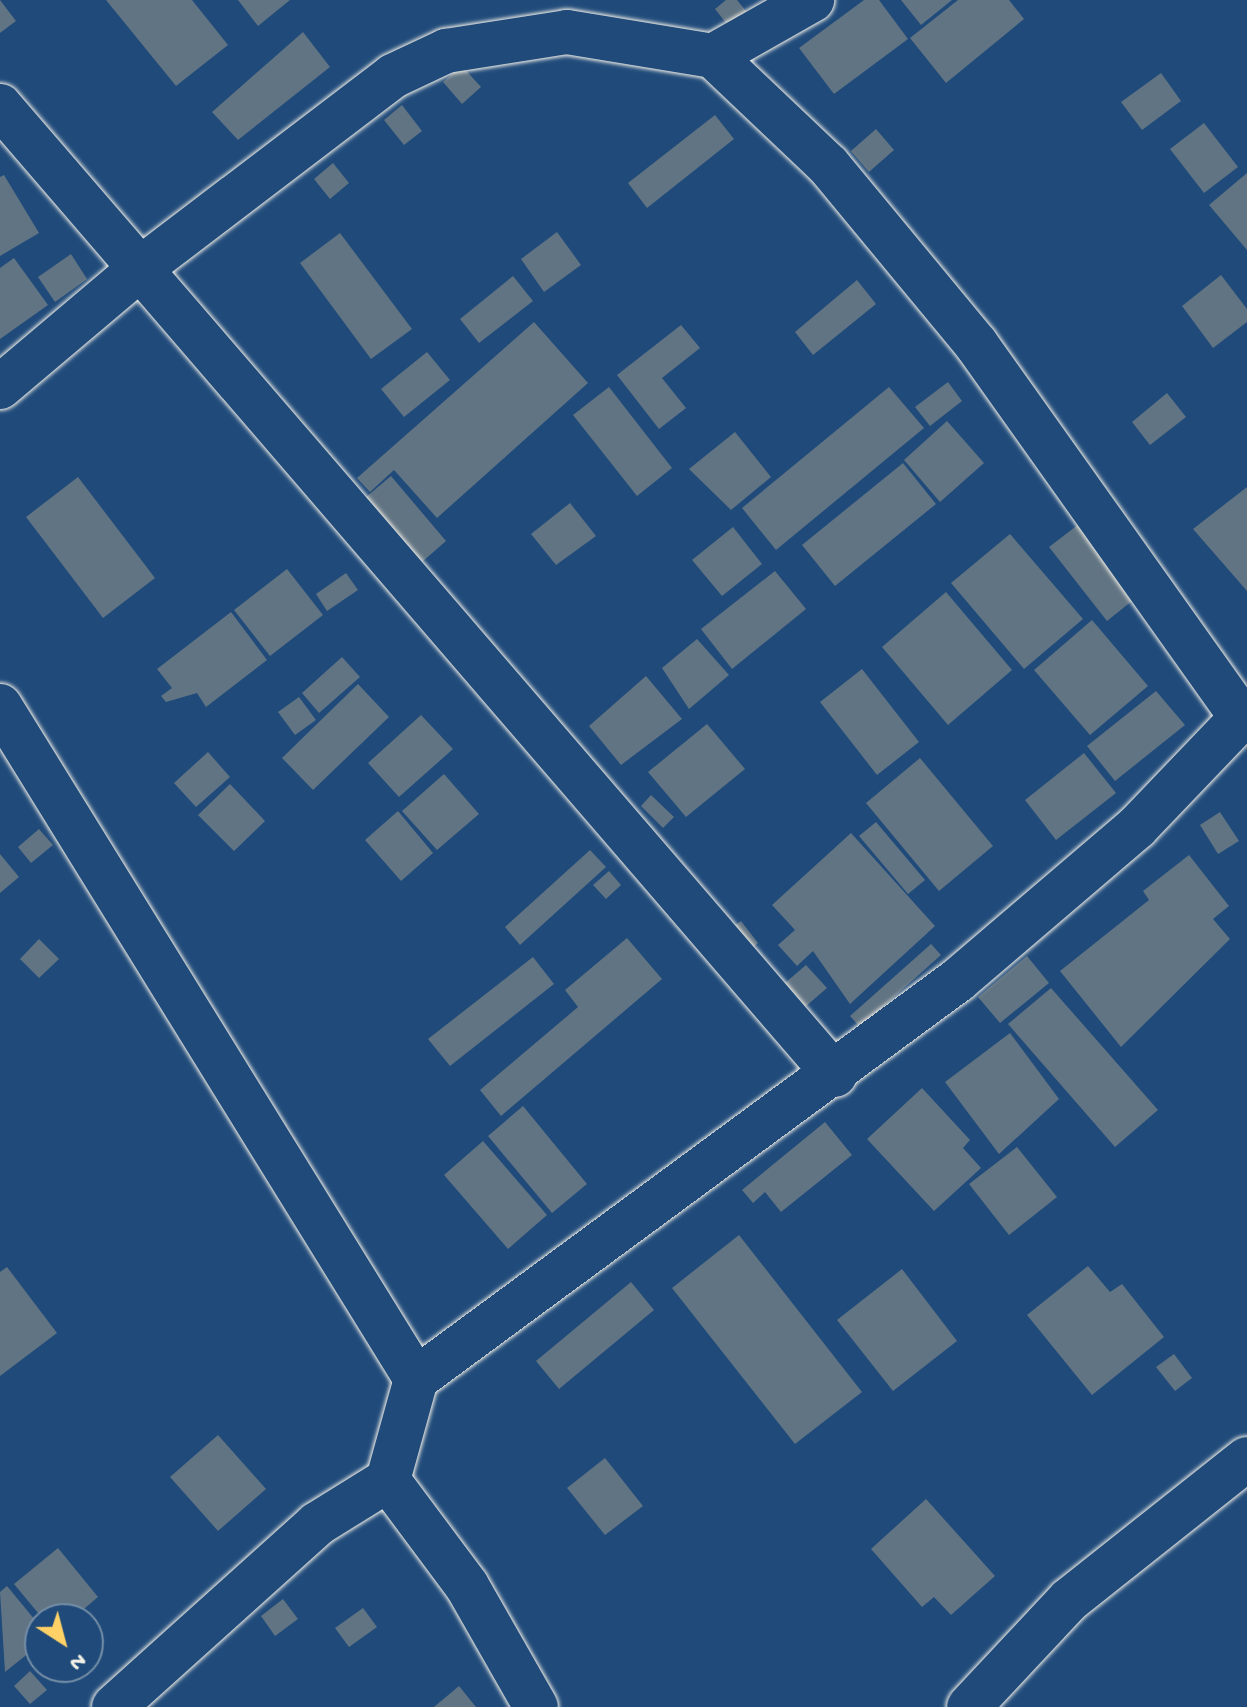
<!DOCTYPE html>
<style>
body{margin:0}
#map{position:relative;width:1247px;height:1707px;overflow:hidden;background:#1f4a7a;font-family:"Gochi Hand",sans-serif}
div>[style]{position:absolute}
.building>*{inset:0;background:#617483}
.roads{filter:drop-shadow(0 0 2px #f4f1e8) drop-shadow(0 0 2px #f4f1e8)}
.minor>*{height:44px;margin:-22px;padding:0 22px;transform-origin:22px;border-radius:22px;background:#1f4a7a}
span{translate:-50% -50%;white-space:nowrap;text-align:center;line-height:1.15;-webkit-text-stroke:6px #1f4a7a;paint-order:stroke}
.north{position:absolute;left:24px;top:1603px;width:80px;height:80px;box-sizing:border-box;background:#1f4a7a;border:2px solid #748da6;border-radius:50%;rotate:144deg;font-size:22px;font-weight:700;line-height:32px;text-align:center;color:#f4f1e8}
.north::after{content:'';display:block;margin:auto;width:28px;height:36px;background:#ffd166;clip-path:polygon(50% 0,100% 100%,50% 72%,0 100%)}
</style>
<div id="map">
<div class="building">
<div style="clip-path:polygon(0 0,16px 21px,0 33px)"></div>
<div style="clip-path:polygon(106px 0,192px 0,228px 45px,176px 86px)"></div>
<div style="clip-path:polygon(238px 0,290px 0,258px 26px)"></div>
<div style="clip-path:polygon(726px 0,737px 0,755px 22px,737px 37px,715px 9px)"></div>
<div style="clip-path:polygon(864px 0,879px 0,908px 39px,834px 94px,799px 48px)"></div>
<div style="clip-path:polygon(901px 0,952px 0,921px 25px)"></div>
<div style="clip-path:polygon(958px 0,1009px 0,1024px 19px,946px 83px,910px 38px)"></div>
<div style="clip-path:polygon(303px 32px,330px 67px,238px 140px,212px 112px)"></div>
<div style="clip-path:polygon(462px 66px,481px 87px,462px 104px,443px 82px)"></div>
<div style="clip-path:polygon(1161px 73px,1181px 101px,1142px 130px,1121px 102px)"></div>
<div style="clip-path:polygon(402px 105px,422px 131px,404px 145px,384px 120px)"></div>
<div style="clip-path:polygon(715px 115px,734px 139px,647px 208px,628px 183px)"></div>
<div style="clip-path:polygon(1204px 123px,1238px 167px,1204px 193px,1170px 149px)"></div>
<div style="clip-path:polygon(876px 129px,894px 150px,869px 172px,851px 151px)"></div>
<div style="clip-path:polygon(333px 163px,349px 183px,330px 199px,314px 179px)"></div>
<div style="clip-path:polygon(1247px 173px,1247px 250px,1209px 205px)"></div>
<div style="clip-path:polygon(4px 175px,39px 233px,0 256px,0 177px)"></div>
<div style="clip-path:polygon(557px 232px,581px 265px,544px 292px,521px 259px)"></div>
<div style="clip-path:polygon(340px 233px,412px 329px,371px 359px,300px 263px)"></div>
<div style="clip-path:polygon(71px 254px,87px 279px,55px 302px,38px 277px)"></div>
<div style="clip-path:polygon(14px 258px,48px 305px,0 339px,0 268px)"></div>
<div style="clip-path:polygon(1221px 275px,1247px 309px,1247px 322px,1213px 348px,1182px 306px)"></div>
<div style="clip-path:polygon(513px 276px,533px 301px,479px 343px,460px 319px)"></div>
<div style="clip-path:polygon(857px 280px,876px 304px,813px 355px,795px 332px)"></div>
<div style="clip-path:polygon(534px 322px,588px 383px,437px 518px,394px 470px,370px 492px,357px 478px)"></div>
<div style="clip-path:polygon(681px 325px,700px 348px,662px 378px,686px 408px,659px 429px,617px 375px)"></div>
<div style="clip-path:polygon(427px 352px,450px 380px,404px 417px,381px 389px)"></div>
<div style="clip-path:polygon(948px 382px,962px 401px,930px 426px,915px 407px)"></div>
<div style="clip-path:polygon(609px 387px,672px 468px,637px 496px,573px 415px)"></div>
<div style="clip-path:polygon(889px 387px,924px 428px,776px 550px,742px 508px)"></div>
<div style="clip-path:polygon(1167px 393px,1186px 417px,1150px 445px,1132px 422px)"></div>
<div style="clip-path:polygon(947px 421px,984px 463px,940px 502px,904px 460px)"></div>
<div style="clip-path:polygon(735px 432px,771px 477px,731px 510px,689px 469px)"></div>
<div style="clip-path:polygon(903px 463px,936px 504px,835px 586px,802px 545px)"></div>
<div style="clip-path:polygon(391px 476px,446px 541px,415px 568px,359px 503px)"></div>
<div style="clip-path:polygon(78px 477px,155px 578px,103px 618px,26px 517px)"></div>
<div style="clip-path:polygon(1247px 487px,1247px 591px,1193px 529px)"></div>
<div style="clip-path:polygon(570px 503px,596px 536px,556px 565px,531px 534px)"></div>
<div style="clip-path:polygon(1079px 524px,1137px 597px,1107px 621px,1049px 547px)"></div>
<div style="clip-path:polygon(733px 527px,762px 564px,722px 596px,692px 560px)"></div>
<div style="clip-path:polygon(1010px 534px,1083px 619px,1024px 669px,951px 583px)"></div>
<div style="clip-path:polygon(287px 569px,323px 615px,270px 656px,234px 610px)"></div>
<div style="clip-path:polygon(775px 571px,806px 609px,732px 669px,701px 629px)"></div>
<div style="clip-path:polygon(346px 573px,358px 590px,327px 611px,316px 594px)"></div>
<div style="clip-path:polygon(946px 592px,1012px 670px,948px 725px,882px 647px)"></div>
<div style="clip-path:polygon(231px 612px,267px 660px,206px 707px,197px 693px,166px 702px,161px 696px,172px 688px,157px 669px)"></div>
<div style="clip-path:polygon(1092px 620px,1148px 686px,1090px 735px,1034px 670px)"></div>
<div style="clip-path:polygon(697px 639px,729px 675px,689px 709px,662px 668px)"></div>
<div style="clip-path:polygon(342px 657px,360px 677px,319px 713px,302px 693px)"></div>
<div style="clip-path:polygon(862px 669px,919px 742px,877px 775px,820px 702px)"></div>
<div style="clip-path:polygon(646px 676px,682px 719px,621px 765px,589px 726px)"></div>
<div style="clip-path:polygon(358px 684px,389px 717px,313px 790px,282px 758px)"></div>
<div style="clip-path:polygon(1156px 691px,1185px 725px,1115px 781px,1087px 746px)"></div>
<div style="clip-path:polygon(299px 697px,316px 720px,295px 735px,278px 712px)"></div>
<div style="clip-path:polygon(421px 715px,453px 749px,399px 797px,368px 763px)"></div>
<div style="clip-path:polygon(707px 724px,745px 769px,686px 817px,648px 772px)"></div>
<div style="clip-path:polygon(208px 752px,230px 777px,196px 807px,174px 783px)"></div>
<div style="clip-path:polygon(1084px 753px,1116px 793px,1056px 840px,1025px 800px)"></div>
<div style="clip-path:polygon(920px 758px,993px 846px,939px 891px,866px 803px)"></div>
<div style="clip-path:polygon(444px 774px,479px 814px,437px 850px,402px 811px)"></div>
<div style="clip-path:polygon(230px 784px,265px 821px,234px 851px,198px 815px)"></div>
<div style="clip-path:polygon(651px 795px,674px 817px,663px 828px,641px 806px)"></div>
<div style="clip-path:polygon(398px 811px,433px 853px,401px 881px,365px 840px)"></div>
<div style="clip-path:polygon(1220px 812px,1239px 841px,1218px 854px,1200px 825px)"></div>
<div style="clip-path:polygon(876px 822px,925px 880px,908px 894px,859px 836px)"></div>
<div style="clip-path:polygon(39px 829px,53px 845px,31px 863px,18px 847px)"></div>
<div style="clip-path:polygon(851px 833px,935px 926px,850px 1004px,813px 951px,797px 966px,778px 945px,795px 930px,772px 905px)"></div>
<div style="clip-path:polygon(590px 850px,606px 867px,520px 945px,505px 927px)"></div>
<div style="clip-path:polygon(0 854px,19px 877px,0 893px)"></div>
<div style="clip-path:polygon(1189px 855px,1229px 906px,1213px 919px,1230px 939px,1121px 1047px,1060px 971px,1149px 900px,1143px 891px)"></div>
<div style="clip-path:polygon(609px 871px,621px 885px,606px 899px,593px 885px)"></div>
<div style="clip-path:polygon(741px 921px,758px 943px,751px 949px,733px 927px)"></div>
<div style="clip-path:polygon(627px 938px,662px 979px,501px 1116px,480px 1090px,578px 1007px,565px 990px)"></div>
<div style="clip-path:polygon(39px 939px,59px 959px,39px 978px,20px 959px)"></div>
<div style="clip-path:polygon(931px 944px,941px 955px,860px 1027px,850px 1016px)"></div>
<div style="clip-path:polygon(1027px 956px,1049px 983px,1000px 1023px,978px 997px)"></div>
<div style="clip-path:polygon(533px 957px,554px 984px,450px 1066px,428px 1039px)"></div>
<div style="clip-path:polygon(806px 965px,827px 988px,798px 1013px,778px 989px)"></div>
<div style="clip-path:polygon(1051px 988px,1158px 1110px,1115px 1147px,1008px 1024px)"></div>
<div style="clip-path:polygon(1010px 1033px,1059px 1099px,999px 1154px,945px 1082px)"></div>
<div style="clip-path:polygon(922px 1088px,970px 1140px,963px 1148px,981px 1168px,934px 1211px,867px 1139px)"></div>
<div style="clip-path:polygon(523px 1106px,587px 1184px,552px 1213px,488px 1136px)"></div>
<div style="clip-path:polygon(825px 1122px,852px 1155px,781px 1212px,765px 1192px,753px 1203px,742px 1190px)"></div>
<div style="clip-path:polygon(483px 1141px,547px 1215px,508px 1249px,444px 1175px)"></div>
<div style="clip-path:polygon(1017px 1147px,1057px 1197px,1009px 1235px,969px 1184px)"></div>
<div style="clip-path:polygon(739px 1235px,862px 1392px,795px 1444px,672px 1288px)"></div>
<div style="clip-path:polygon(1088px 1266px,1110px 1292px,1122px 1284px,1164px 1337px,1092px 1395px,1027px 1315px)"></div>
<div style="clip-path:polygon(7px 1267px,57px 1333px,0 1376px,0 1272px)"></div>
<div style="clip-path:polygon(902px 1269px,957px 1341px,893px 1391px,837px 1320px)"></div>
<div style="clip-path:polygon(631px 1282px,654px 1310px,559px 1389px,536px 1361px)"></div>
<div style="clip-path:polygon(1174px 1354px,1192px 1378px,1175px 1391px,1156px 1367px)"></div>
<div style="clip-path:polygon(218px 1435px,266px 1489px,218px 1531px,170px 1477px)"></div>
<div style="clip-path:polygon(605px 1458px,643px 1506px,605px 1535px,567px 1488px)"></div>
<div style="clip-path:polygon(926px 1499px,995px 1576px,951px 1615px,934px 1597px,922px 1607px,871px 1549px)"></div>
<div style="clip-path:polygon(58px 1548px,98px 1597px,72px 1619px,43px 1619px,14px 1584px)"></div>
<div style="clip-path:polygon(7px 1586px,40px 1626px,40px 1644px,5px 1672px,0 1592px)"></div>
<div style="clip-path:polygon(283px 1599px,298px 1619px,275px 1636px,261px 1616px)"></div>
<div style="clip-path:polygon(363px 1608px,377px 1627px,349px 1647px,335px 1628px)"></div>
<div style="clip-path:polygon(30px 1671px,47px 1690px,30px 1704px,14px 1686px)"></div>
<div style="clip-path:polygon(459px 1686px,476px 1707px,434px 1707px)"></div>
</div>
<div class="roads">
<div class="minor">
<div style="left:713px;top:56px;width:158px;rotate:43.5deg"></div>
<div style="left:828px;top:165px;width:232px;rotate:50.4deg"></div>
<div style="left:976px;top:344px;width:458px;rotate:54.6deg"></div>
<div style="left:0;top:106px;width:1279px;rotate:49.25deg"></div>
<div style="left:0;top:387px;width:185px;rotate:-40.2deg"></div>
<div style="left:141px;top:268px;width:317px;rotate:-37.3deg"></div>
<div style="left:393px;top:76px;width:59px;rotate:-25.3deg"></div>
<div style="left:446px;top:51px;width:122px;rotate:-8.9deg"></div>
<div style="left:567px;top:32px;width:148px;rotate:9.3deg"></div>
<div style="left:713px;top:56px;width:114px;rotate:-29.5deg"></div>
<div style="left:0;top:706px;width:791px;rotate:58.28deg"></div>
<div style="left:114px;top:1707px;width:273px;rotate:-42deg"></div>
<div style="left:317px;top:1524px;width:84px;rotate:-31.8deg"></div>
<div style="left:536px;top:1707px;width:139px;rotate:-119.7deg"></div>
<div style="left:467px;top:1586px;width:132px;rotate:-126.7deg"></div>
<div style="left:388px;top:1480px;width:105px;rotate:-74.5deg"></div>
<div style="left:416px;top:1379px;width:673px;rotate:-36.36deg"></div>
<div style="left:958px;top:980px;width:235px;rotate:-40.5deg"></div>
<div style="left:1137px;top:827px;width:159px;rotate:-46.3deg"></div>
<div style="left:969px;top:1707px;width:146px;rotate:-46.9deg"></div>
<div style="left:1069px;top:1600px;width:227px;rotate:-38.4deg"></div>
</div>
</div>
<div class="north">N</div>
</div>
